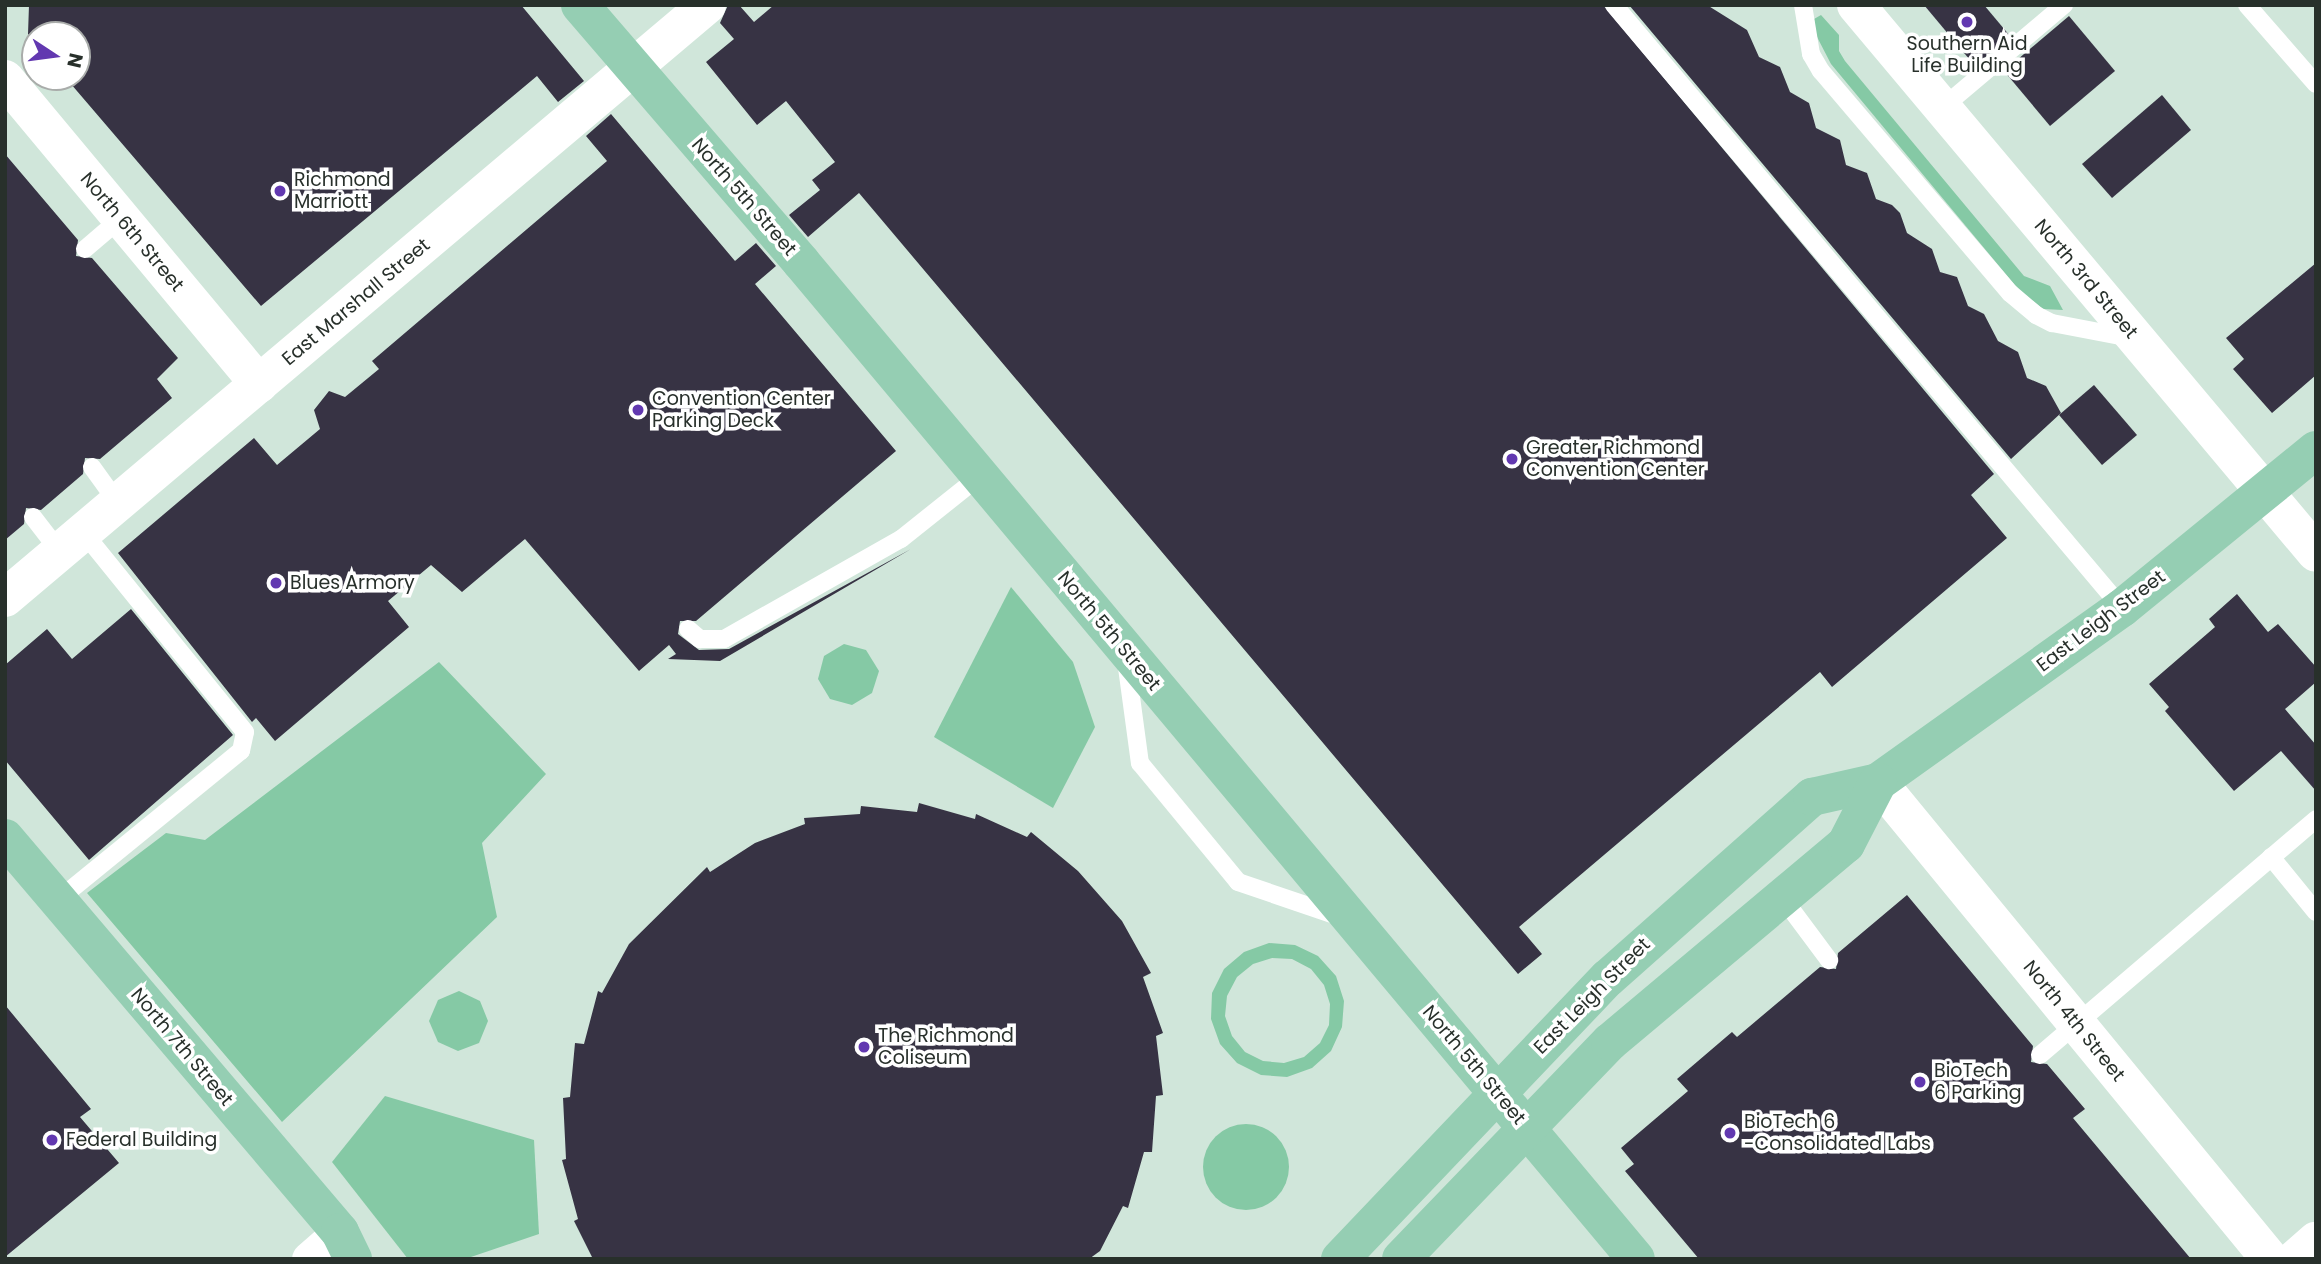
<!DOCTYPE html>
<style>
body{margin:0}
#map{position:relative;width:2321px;height:1264px;overflow:hidden;background:#d0e6da;font-family:Poppins,sans-serif}
div>[style]{position:absolute}
.green>*{inset:0;background:#85c9a5}
.round{border-radius:50%}
.building>*{inset:0;background:#373344}
.service>*{height:18px;margin:-9px;padding:0 9px;transform-origin:9px;border-radius:9px;background:#fff}
.minor>*{height:35px;margin:-17.5px;padding:0 17.5px;transform-origin:17.5px;border-radius:17.5px;background:#fff}
.tertiary>*{height:38px;margin:-19px;padding:0 19px;transform-origin:19px;border-radius:19px;background:#fff}
.secondary>*{height:38px;margin:-19px;padding:0 19px;transform-origin:19px;border-radius:19px;background:#fff}
.primary>*{height:38px;margin:-19px;padding:0 19px;transform-origin:19px;border-radius:19px;background:#95ceb3}
.dots>*{width:19px;height:19px;translate:-50% -50%;box-sizing:border-box;border:4px solid #fff;border-radius:50%}
span{translate:-50% -50%;white-space:nowrap;text-align:center;line-height:1.15;-webkit-text-stroke:7px #fff;paint-order:stroke}
.poi-label{font-size:19px;color:#28302b}
.left{translate:0 -50%;text-align:left}
.street-label{font-size:19px;color:#28302b}
.frame{position:absolute;inset:0;border:7px solid #28302b;pointer-events:none}
.north{position:absolute;left:21px;top:21px;width:70px;height:70px;box-sizing:border-box;background:#fff;border:2px solid #a9acaa;border-radius:50%;rotate:103deg;font-size:19px;font-weight:700;line-height:28px;text-align:center;color:#28302b}
.north::after{content:'';display:block;margin:auto;width:24px;height:32px;background:#6238b0;clip-path:polygon(50% 0,100% 100%,50% 72%,0 100%)}
</style>
<div id="map">
<div class="green">
<div style="clip-path:polygon(1821px 15px,1839px 35px,1839px 51px,1845px 61px,2024px 276px,2050px 286px,2063px 310px,2043px 309px,2019px 290px,1831px 64px,1816px 35px,1814px 19px)"></div>
<div style="clip-path:polygon(1011px 587px,1073px 662px,1095px 727px,1053px 808px,934px 737px)"></div>
<div style="clip-path:polygon(844px 644px,866px 650px,879px 671px,872px 693px,852px 705px,830px 699px,818px 679px,824px 656px)"></div>
<div style="clip-path:polygon(439px 662px,546px 774px,482px 843px,497px 917px,282px 1122px,87px 893px,166px 833px,205px 840px)"></div>
<div style="clip-path:polygon(evenodd,1269px 943px,1295px 945px,1318px 956px,1336px 976px,1344px 1001px,1342px 1027px,1331px 1051px,1312px 1068px,1287px 1077px,1261px 1075px,1237px 1063px,1220px 1044px,1211px 1019px,1212px 993px,1224px 969px,1244px 952px,1269px 943px,1272px 958px,1292px 959px,1311px 969px,1324px 985px,1330px 1004px,1329px 1025px,1320px 1043px,1304px 1057px,1284px 1063px,1263px 1061px,1245px 1052px,1232px 1036px,1225px 1016px,1227px 996px,1237px 977px,1253px 964px,1272px 958px)"></div>
<div style="clip-path:polygon(459px 991px,480px 1001px,488px 1021px,479px 1043px,458px 1051px,438px 1042px,429px 1021px,438px 1000px)"></div>
<div style="clip-path:polygon(385px 1096px,534px 1140px,539px 1234px,465px 1259px,408px 1259px,332px 1162px)"></div>
<div class="round" style="left:1203px;top:1124px;width:86px;height:86px"></div>
</div>
<div class="building">
<div style="clip-path:polygon(29px 5px,521px 5px,584px 81px,558px 102px,537px 76px,261px 306px,65px 77px,77px 77px,77px 35px,35px 35px,35px 42px,28px 34px)"></div>
<div style="clip-path:polygon(728px 5px,739px 5px,754px 22px,774px 5px,1603px 5px,1994px 474px,1971px 495px,2007px 538px,1832px 687px,1820px 672px,1519px 927px,1542px 954px,1518px 974px,859px 193px,808px 237px,789px 215px,820px 190px,812px 180px,835px 162px,786px 101px,757px 125px,706px 62px,734px 39px,720px 23px)"></div>
<div style="clip-path:polygon(1629px 5px,1707px 5px,1747px 30px,1759px 57px,1780px 67px,1790px 92px,1809px 103px,1816px 128px,1840px 140px,1846px 165px,1867px 173px,1876px 199px,1892px 205px,1900px 213px,1907px 233px,1932px 249px,1940px 272px,1957px 277px,1968px 306px,1984px 314px,1998px 341px,2018px 352px,2027px 378px,2046px 386px,2061px 413px,2011px 459px)"></div>
<div style="clip-path:polygon(1924px 5px,1984px 5px,2010px 36px,1975px 66px)"></div>
<div style="clip-path:polygon(2069px 16px,2115px 71px,2050px 126px,2004px 71px)"></div>
<div style="clip-path:polygon(2162px 95px,2191px 130px,2112px 198px,2082px 164px)"></div>
<div style="clip-path:polygon(611px 114px,735px 261px,756px 243px,776px 266px,755px 284px,896px 451px,696px 621px,680px 621px,678px 634px,699px 650px,729px 649px,911px 549px,720px 661px,668px 659px,676px 654px,669px 645px,639px 671px,525px 539px,462px 592px,431px 565px,388px 601px,409px 627px,275px 741px,256px 718px,252px 722px,118px 553px,254px 438px,277px 465px,320px 429px,314px 410px,329px 391px,345px 397px,379px 369px,372px 361px,607px 161px,586px 136px)"></div>
<div style="clip-path:polygon(5px 154px,78px 240px,76px 256px,92px 258px,178px 358px,157px 379px,172px 398px,100px 459px,85px 458px,83px 474px,41px 510px,26px 508px,24px 524px,5px 540px)"></div>
<div style="clip-path:polygon(2316px 263px,2316px 375px,2272px 413px,2233px 369px,2244px 359px,2226px 338px)"></div>
<div style="clip-path:polygon(2094px 385px,2137px 435px,2102px 465px,2059px 415px)"></div>
<div style="clip-path:polygon(2237px 594px,2268px 632px,2278px 624px,2316px 667px,2316px 682px,2285px 709px,2316px 745px,2316px 791px,2281px 751px,2234px 791px,2165px 711px,2169px 707px,2149px 684px,2215px 627px,2209px 619px)"></div>
<div style="clip-path:polygon(131px 609px,233px 735px,89px 860px,5px 760px,5px 665px,47px 629px,72px 659px)"></div>
<div style="clip-path:polygon(919px 803px,975px 819px,976px 814px,1027px 837px,1031px 832px,1078px 871px,1122px 921px,1151px 973px,1143px 977px,1163px 1033px,1156px 1036px,1163px 1095px,1156px 1096px,1152px 1152px,1144px 1152px,1128px 1208px,1123px 1206px,1100px 1251px,1089px 1259px,593px 1259px,574px 1221px,578px 1219px,562px 1160px,566px 1159px,563px 1098px,570px 1097px,575px 1043px,584px 1044px,598px 991px,602px 993px,629px 944px,707px 867px,710px 872px,755px 843px,805px 824px,804px 818px,860px 814px,861px 806px,917px 812px)"></div>
<div style="clip-path:polygon(1907px 895px,2033px 1046px,2031px 1062px,2047px 1064px,2085px 1109px,2073px 1118px,2191px 1259px,1699px 1259px,1625px 1171px,1634px 1164px,1621px 1148px,1688px 1091px,1677px 1079px,1732px 1032px,1737px 1037px,1820px 967px,1836px 969px,1838px 953px)"></div>
<div style="clip-path:polygon(5px 1005px,91px 1109px,80px 1117px,119px 1163px,5px 1257px)"></div>
</div>
<div class="service">
<div style="left:1614px;top:5px;width:788px;rotate:49.89deg"></div>
<div style="left:1803px;top:5px;width:50px;rotate:80.7deg"></div>
<div style="left:1811px;top:54px;width:20px;rotate:60deg"></div>
<div style="left:1821px;top:71px;width:292px;rotate:49.6deg"></div>
<div style="left:2010px;top:293px;width:34px;rotate:40deg"></div>
<div style="left:2036px;top:315px;width:18px;rotate:27deg"></div>
<div style="left:2052px;top:323px;width:80px;rotate:10.8deg"></div>
<div style="left:2247px;top:5px;width:105px;rotate:48.9deg"></div>
<div style="left:1942px;top:108px;width:160px;rotate:-40.2deg"></div>
<div style="left:85px;top:249px;width:46px;rotate:-40.6deg"></div>
<div style="left:92px;top:467px;width:44px;rotate:54.2deg"></div>
<div style="left:33px;top:517px;width:44px;rotate:52.4deg"></div>
<div style="left:688px;top:629px;width:16px;rotate:40deg"></div>
<div style="left:700px;top:639px;width:24px"></div>
<div style="left:724px;top:639px;width:203px;rotate:-29.5deg"></div>
<div style="left:901px;top:539px;width:101px;rotate:-38.6deg"></div>
<div style="left:1126px;top:660px;width:104px;rotate:82.3deg"></div>
<div style="left:1140px;top:763px;width:154px;rotate:50.5deg"></div>
<div style="left:1238px;top:882px;width:109px;rotate:18.8deg"></div>
<div style="left:2271px;top:857px;width:71px;rotate:50.7deg"></div>
<div style="left:1782px;top:897px;width:79px;rotate:53.3deg"></div>
<div style="left:58px;top:900px;width:236px;rotate:-39.2deg"></div>
<div style="left:241px;top:751px;width:19px;rotate:-78deg"></div>
<div style="left:245px;top:732px;width:257px;rotate:-129deg"></div>
<div style="left:2040px;top:1055px;width:363px;rotate:-40.5deg"></div>
</div>
<div class="minor">
<div style="left:309px;top:1259px;width:41px;rotate:-41.1deg"></div>
</div>
<div class="tertiary">
<div style="left:5px;top:79px;width:397px;rotate:50.2deg"></div>
<div style="left:5px;top:598px;width:919px;rotate:-40.19deg"></div>
<div style="left:1878px;top:782px;width:617px;rotate:50.59deg"></div>
<div style="left:2295px;top:1259px;width:28px;rotate:-41deg"></div>
</div>
<div class="secondary">
<div style="left:1856px;top:5px;width:715px;rotate:49.99deg"></div>
</div>
<div class="primary">
<div style="left:580px;top:5px;width:339px;rotate:49.3deg"></div>
<div style="left:801px;top:262px;width:1300px;rotate:50.05deg"></div>
<div style="left:5px;top:838px;width:517px;rotate:49.63deg"></div>
<div style="left:340px;top:1232px;width:30px;rotate:64deg"></div>
<div style="left:1340px;top:1259px;width:388px;rotate:-46.4deg"></div>
<div style="left:1608px;top:978px;width:273px;rotate:-41.6deg"></div>
<div style="left:1812px;top:797px;width:68px;rotate:-12.8deg"></div>
<div style="left:1878px;top:782px;width:300px;rotate:-35.5deg"></div>
<div style="left:2122px;top:608px;width:250px;rotate:-39.2deg"></div>
<div style="left:1401px;top:1259px;width:301px;rotate:-46.1deg"></div>
<div style="left:1610px;top:1042px;width:308px;rotate:-40deg"></div>
<div style="left:1846px;top:844px;width:70px;rotate:-62.7deg"></div>
</div>
<div class="dots">
<div style="left:1967px;top:22px;background:#6238b0"></div>
<div style="left:280px;top:191px;background:#6238b0"></div>
<div style="left:638px;top:410px;background:#6238b0"></div>
<div style="left:1512px;top:459px;background:#6238b0"></div>
<div style="left:276px;top:583px;background:#6238b0"></div>
<div style="left:864px;top:1047px;background:#6238b0"></div>
<div style="left:1920px;top:1082px;background:#6238b0"></div>
<div style="left:1730px;top:1133px;background:#6238b0"></div>
<div style="left:52px;top:1140px;background:#6238b0"></div>
</div>
<div class="poi-label">
<span style="left:1967px;top:55px">Southern Aid<br>Life Building</span>
<span class="left" style="left:294px;top:191px">Richmond<br>Marriott</span>
<span class="left" style="left:652px;top:410px">Convention Center<br>Parking Deck</span>
<span class="left" style="left:1526px;top:459px">Greater Richmond<br>Convention Center</span>
<span class="left" style="left:290px;top:583px">Blues Armory</span>
<span class="left" style="left:878px;top:1047px">The Richmond<br>Coliseum</span>
<span class="left" style="left:1934px;top:1082px">BioTech<br>6 Parking</span>
<span class="left" style="left:1744px;top:1133px">BioTech 6<br>-Consolidated Labs</span>
<span class="left" style="left:66px;top:1140px">Federal Building</span>
</div>
<div class="street-label">
<span style="left:744px;top:197px;rotate:49deg">North 5th Street</span>
<span style="left:132px;top:232px;rotate:50deg">North 6th Street</span>
<span style="left:2086px;top:279px;rotate:50deg">North 3rd Street</span>
<span style="left:356px;top:302px;rotate:-40deg">East Marshall Street</span>
<span style="left:2101px;top:621px;rotate:-37deg">East Leigh Street</span>
<span style="left:1109px;top:631px;rotate:50deg">North 5th Street</span>
<span style="left:1592px;top:996px;rotate:-45deg">East Leigh Street</span>
<span style="left:2074px;top:1021px;rotate:51deg">North 4th Street</span>
<span style="left:182px;top:1047px;rotate:50deg">North 7th Street</span>
<span style="left:1474px;top:1065px;rotate:50deg">North 5th Street</span>
</div>
<div class="frame"></div>
<div class="north">N</div>
</div>
